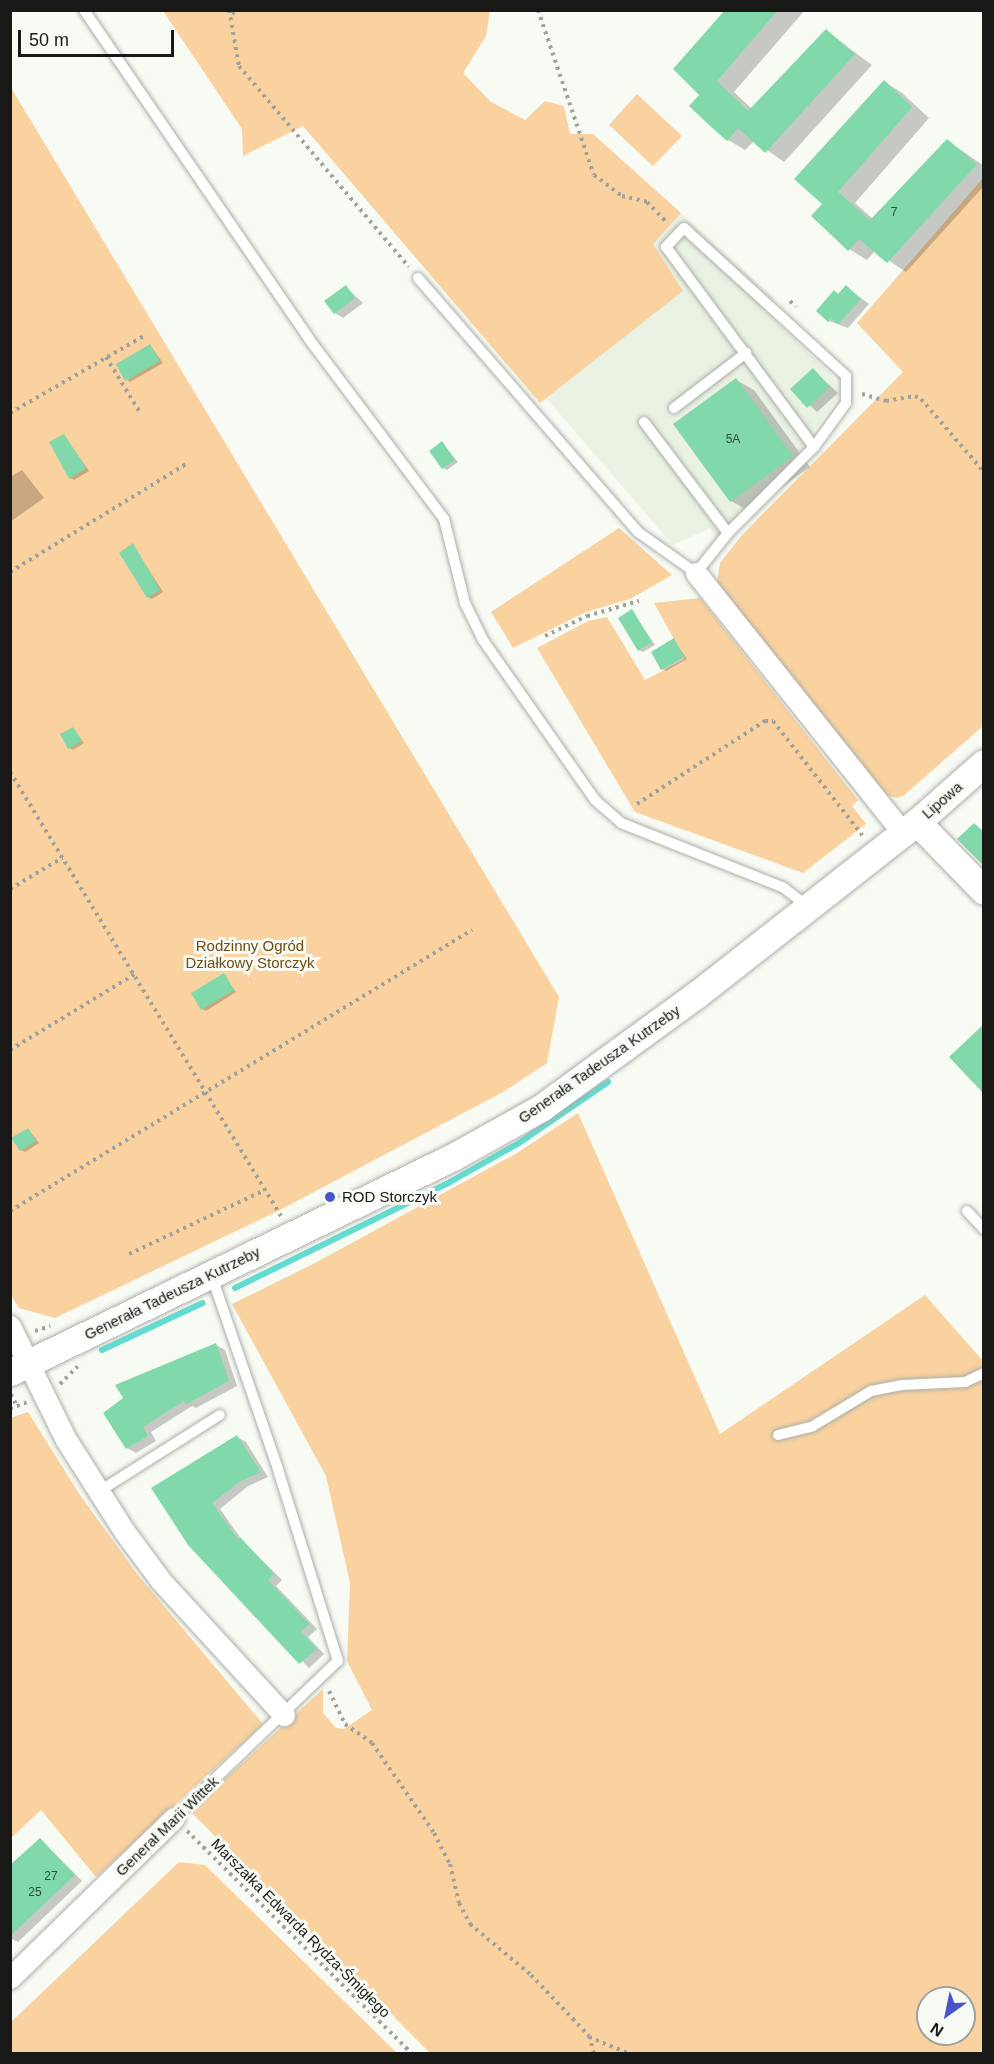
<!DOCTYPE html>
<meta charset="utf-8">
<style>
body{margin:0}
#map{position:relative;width:994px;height:2064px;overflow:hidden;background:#f7fbf4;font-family:Helvetica,sans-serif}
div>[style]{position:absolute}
.built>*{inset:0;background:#eaf2e4}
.green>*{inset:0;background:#f9d2a0}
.shadow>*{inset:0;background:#0003}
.stream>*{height:6px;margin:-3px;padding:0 3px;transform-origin:3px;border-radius:3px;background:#64dbd1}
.building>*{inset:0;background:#81d8aa}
.path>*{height:4px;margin-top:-2px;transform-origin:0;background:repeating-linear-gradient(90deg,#a0a29d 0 3px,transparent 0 7.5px)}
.roads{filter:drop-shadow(0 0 2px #abafa8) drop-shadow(0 0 2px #abafa8)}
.service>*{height:10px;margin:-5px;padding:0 5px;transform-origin:5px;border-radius:5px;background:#fff}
.minor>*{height:21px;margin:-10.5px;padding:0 10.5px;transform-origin:10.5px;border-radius:10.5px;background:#fff}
.tertiary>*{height:27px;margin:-13.5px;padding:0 13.5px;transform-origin:13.5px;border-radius:13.5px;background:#fff}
.dots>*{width:16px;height:16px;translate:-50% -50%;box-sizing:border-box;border:3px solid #f7fbf4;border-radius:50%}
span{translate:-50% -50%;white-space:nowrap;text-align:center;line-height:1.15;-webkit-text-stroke:6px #f7fbf4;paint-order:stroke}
.number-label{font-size:12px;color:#32493c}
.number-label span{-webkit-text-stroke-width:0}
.street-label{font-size:15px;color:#181917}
.park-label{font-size:15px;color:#704d16}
.poi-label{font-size:15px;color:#181917}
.left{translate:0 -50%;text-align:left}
.frame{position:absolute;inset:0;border:12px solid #181917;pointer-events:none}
.north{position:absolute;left:916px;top:1986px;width:60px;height:60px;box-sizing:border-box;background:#f7fbf4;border:2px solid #9ea19c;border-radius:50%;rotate:213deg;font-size:16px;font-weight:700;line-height:24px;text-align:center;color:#181917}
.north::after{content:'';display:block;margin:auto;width:21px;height:27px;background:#4755ca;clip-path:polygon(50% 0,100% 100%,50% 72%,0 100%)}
.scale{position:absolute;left:18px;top:30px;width:156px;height:27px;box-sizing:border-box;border:3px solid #181917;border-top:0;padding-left:8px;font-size:18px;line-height:21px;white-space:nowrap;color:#181917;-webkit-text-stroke:4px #f7fbf4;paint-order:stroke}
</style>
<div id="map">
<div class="built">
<div style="clip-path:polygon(681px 213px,775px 299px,764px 311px,832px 375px,840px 395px,795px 456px,717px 539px,710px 528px,673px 545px,546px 398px,570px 379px,652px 244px)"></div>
</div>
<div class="green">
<div style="clip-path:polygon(163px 11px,490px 11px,486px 36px,463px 73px,491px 102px,525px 120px,545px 101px,564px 106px,570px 134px,593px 134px,681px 213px,653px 244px,683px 291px,540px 403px,303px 126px,243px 156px,242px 129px)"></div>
<div style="clip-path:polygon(10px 86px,559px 997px,547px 1063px,503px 1092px,278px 1211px,55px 1318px,19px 1308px,10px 1294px)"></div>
<div style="clip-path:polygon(637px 94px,682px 136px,653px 166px,609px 125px)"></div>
<div style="clip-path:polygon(983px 178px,983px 726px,903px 796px,896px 798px,887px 795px,854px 756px,717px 583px,720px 563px,742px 535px,903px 372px,857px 323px)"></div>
<div style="clip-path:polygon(619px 528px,672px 575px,630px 599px,586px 612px,513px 648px,491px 612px)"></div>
<div style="clip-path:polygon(700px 598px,858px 800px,852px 806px,866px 824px,803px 873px,635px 812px,537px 648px,588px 621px,607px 617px,645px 680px,685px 659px,654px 603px)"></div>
<div style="clip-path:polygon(evenodd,578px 1113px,720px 1434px,925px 1295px,983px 1361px,983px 2053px,430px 2053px,190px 1811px,323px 1689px,323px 1713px,336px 1728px,344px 1729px,372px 1710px,347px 1661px,350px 1583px,326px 1476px,232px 1304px,315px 1263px,517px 1153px,578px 1113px,928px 1998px,964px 1998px,964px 2034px,928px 2034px,928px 1998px)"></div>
<div style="clip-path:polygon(28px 1412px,80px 1495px,137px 1574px,263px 1724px,96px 1877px,41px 1810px,11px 1838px,10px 1418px)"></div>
<div style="clip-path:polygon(179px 1862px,205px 1865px,397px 2053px,11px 2053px,11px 2022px)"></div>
</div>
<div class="shadow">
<div style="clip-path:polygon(728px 10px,805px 10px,734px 92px,752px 109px,826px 31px,872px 65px,784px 162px,754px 141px,745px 150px,728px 140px,702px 94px)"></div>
<div style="clip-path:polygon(885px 82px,902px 93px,929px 118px,855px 203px,873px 219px,948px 141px,984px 166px,984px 186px,906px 272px,875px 251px,867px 260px,849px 249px,824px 204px)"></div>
<div style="clip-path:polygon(346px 287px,363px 303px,343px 318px,335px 313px)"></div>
<div style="clip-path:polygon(846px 287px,869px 304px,848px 328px,829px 321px)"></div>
<div style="clip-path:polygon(150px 345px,163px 363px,130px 382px,127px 380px)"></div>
<div style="clip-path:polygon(813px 370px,838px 393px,817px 412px,792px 389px)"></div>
<div style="clip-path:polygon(736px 380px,754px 390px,810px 467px,749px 511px,731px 501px)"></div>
<div style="clip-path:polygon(64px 435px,89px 471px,74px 480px,70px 478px)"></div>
<div style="clip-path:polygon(442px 443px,458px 462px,447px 470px,443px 468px)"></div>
<div style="clip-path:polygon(22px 470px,44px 498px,10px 522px,10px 477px)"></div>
<div style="clip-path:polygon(133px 545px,163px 592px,152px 599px,148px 597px)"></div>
<div style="clip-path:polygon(632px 611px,655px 645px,643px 652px,639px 650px)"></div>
<div style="clip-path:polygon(674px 640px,687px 659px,666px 671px,662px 669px)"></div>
<div style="clip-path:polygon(73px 728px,84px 743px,73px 750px,69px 748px)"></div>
<div style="clip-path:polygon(224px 975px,236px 992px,206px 1011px,202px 1009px)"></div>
<div style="clip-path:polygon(28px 1129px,39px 1143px,25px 1152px,21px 1150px)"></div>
<div style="clip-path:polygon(216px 1345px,225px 1350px,237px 1386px,196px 1408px,192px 1406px,151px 1432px,156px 1441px,136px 1453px,127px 1448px,105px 1413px)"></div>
<div style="clip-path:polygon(237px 1437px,246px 1442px,268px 1477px,248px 1486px,220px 1509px,242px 1540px,282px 1580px,276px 1586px,317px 1629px,308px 1637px,324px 1654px,309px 1668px,189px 1544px)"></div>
<div style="clip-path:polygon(40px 1839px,82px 1881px,18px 1942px,10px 1938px,10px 1867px)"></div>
</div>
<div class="stream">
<div style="left:235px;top:1288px;width:240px;rotate:-26.2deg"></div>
<div style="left:450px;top:1182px;width:79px;rotate:-29.5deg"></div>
<div style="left:519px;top:1143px;width:108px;rotate:-34.4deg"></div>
<div style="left:102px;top:1350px;width:111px;rotate:-25deg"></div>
</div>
<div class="building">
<div style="clip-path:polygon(725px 10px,778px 10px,717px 81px,748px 111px,826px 29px,855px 54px,765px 153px,738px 128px,727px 141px,709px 125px,689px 106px,699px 95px,673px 69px)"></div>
<div style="clip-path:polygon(884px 80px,912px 107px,838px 192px,870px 220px,947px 139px,977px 164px,887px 263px,859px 239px,848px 251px,826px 230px,811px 216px,822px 204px,794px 179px)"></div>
<div style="clip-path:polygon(346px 285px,355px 298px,334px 314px,324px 301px)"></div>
<div style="clip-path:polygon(846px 285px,861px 299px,838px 324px,831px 318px,828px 322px,816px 311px,834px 290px,838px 294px)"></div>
<div style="clip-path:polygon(150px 344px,160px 361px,125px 381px,116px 364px)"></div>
<div style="clip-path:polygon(813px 368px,830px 387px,807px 408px,790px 389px)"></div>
<div style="clip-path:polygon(736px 378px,793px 456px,730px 502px,673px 424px)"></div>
<div style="clip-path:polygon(64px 434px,86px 468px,69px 479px,49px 442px)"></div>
<div style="clip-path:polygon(442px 441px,455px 460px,442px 469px,429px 451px)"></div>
<div style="clip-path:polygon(133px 543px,160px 590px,147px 598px,119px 553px)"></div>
<div style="clip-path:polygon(632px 609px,652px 642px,638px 651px,618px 618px)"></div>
<div style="clip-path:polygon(674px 638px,684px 657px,661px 670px,651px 652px)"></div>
<div style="clip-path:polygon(73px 727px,82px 741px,68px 749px,60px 734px)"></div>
<div style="clip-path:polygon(974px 823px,984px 832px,984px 866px,957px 839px)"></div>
<div style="clip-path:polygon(224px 973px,234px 990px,201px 1010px,191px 993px)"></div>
<div style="clip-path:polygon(984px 1024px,984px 1094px,949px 1057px)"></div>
<div style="clip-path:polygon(28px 1128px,36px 1141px,20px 1151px,11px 1138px)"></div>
<div style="clip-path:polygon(216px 1343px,229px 1381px,186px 1404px,184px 1401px,143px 1427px,148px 1436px,126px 1449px,103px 1413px,123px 1398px,115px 1385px)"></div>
<div style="clip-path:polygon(237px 1435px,261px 1472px,239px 1482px,212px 1503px,238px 1539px,240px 1537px,274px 1574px,268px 1580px,309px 1624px,301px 1632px,317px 1649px,299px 1664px,188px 1545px,151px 1488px)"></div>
<div style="clip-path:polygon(40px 1838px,75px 1875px,10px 1936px,10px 1865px)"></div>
</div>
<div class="path">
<div style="left:229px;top:10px;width:57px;rotate:79.9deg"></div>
<div style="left:239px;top:66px;width:263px;rotate:49.8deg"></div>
<div style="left:538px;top:10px;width:174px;rotate:71.3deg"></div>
<div style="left:594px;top:175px;width:35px;rotate:37deg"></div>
<div style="left:622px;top:196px;width:26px;rotate:13deg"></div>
<div style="left:647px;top:202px;width:29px;rotate:46deg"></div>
<div style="left:232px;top:14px;width:6px;rotate:-39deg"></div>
<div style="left:790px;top:301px;width:8px;rotate:45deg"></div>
<div style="left:106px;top:357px;width:63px;rotate:58.6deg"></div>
<div style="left:862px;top:394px;width:25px;rotate:16deg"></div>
<div style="left:886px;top:401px;width:29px;rotate:-10deg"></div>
<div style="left:915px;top:396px;width:7px;rotate:27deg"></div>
<div style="left:921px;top:399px;width:96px;rotate:49.2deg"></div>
<div style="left:10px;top:413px;width:155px;rotate:-29.9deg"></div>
<div style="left:10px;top:572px;width:209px;rotate:-31.5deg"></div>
<div style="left:545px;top:636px;width:47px;rotate:-25.5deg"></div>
<div style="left:587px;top:616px;width:54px;rotate:-16.1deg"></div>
<div style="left:10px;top:772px;width:520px;rotate:58.6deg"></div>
<div style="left:637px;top:804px;width:153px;rotate:-33deg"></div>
<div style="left:765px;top:721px;width:8px"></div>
<div style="left:773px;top:721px;width:145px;rotate:52deg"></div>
<div style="left:10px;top:889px;width:61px;rotate:-30.8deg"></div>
<div style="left:10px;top:1050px;width:146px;rotate:-31.3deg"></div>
<div style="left:10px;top:1211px;width:541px;rotate:-31.31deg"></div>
<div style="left:129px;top:1254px;width:150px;rotate:-25.2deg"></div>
<div style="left:35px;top:1331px;width:16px;rotate:-18deg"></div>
<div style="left:60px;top:1384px;width:25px;rotate:-45deg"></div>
<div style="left:11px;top:1394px;width:14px;rotate:65deg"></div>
<div style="left:10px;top:1409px;width:18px;rotate:-22deg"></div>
<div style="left:329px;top:1691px;width:37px;rotate:64deg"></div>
<div style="left:345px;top:1724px;width:33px;rotate:35deg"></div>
<div style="left:372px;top:1743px;width:109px;rotate:55.4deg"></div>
<div style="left:434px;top:1833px;width:35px;rotate:63deg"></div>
<div style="left:450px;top:1864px;width:40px;rotate:77deg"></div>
<div style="left:459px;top:1903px;width:24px;rotate:62deg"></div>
<div style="left:470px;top:1924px;width:80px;rotate:39.9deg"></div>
<div style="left:531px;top:1975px;width:84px;rotate:46.4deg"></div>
<div style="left:589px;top:2036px;width:19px;rotate:74deg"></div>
<div style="left:187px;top:1831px;width:317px;rotate:44.7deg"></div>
<div style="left:589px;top:2037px;width:44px;rotate:22.5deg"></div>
</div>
<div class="roads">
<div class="service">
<div style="left:84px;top:10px;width:399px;rotate:55.6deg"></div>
<div style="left:309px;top:339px;width:225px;rotate:53.1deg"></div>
<div style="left:444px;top:519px;width:87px;rotate:76deg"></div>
<div style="left:465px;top:603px;width:41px;rotate:64.1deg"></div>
<div style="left:483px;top:640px;width:195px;rotate:55deg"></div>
<div style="left:595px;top:800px;width:35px;rotate:41deg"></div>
<div style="left:621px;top:823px;width:175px;rotate:21.7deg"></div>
<div style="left:784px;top:888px;width:29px;rotate:38deg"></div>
<div style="left:684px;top:228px;width:219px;rotate:42.4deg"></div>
<div style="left:846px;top:376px;width:27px;rotate:90deg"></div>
<div style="left:846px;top:403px;width:54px;rotate:126deg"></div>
<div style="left:814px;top:447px;width:249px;rotate:-126.5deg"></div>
<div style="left:666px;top:247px;width:26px;rotate:-47deg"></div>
<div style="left:418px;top:278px;width:336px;rotate:49.1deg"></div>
<div style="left:638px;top:532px;width:71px;rotate:35.3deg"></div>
<div style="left:696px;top:573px;width:51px;rotate:-51.3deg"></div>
<div style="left:728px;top:533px;width:122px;rotate:-45deg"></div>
<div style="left:674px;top:408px;width:91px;rotate:-37.4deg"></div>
<div style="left:644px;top:422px;width:139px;rotate:52.9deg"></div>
<div style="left:967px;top:1211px;width:25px;rotate:47deg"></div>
<div style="left:778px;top:1435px;width:36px;rotate:-14deg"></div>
<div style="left:813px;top:1426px;width:68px;rotate:-31.1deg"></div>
<div style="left:871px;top:1391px;width:32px;rotate:-11deg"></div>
<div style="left:902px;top:1385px;width:63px;rotate:-2.7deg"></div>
<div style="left:965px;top:1382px;width:21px;rotate:-25deg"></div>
<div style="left:98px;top:1492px;width:144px;rotate:-32.3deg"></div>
<div style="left:174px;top:1818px;width:227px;rotate:-43.8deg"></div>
<div style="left:338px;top:1661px;width:201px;rotate:-107.4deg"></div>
<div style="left:278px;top:1469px;width:206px;rotate:-109deg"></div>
</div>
<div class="minor">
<div style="left:696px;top:573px;width:331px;rotate:51.5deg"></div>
<div style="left:10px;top:1326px;width:125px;rotate:63.8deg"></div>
<div style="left:65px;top:1438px;width:110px;rotate:57.6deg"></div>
<div style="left:124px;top:1531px;width:62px;rotate:53.5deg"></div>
<div style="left:161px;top:1581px;width:182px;rotate:47.5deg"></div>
<div style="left:10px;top:1978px;width:229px;rotate:-44.3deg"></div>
</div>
<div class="tertiary">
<div style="left:917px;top:822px;width:96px;rotate:45.8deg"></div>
<div style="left:10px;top:1372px;width:492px;rotate:-25.9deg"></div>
<div style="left:453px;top:1157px;width:101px;rotate:-29.1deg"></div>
<div style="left:541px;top:1108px;width:192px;rotate:-36.1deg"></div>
<div style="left:696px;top:995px;width:281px;rotate:-38.1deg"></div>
<div style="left:917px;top:822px;width:89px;rotate:-41.4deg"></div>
</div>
</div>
<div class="dots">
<div style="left:330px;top:1197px;background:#4755ca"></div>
</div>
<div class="number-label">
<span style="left:894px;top:213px">7</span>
<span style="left:733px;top:440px">5A</span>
<span style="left:51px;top:1877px">27</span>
<span style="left:35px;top:1893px">25</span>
</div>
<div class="street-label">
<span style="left:942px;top:800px;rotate:-41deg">Lipowa</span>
<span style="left:599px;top:1064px;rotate:-35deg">Generała Tadeusza Kutrzeby</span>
<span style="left:172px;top:1293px;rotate:-26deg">Generała Tadeusza Kutrzeby</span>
<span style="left:167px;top:1826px;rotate:-44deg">Generał Marii Wittek</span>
<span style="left:301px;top:1928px;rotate:45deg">Marszałka Edwarda Rydza-Śmigłego</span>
</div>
<div class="park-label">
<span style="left:250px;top:954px">Rodzinny Ogród<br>Działkowy Storczyk</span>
</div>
<div class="poi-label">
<span class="left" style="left:342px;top:1197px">ROD Storczyk</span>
</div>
<div class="frame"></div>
<div class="north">N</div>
<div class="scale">50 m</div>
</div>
